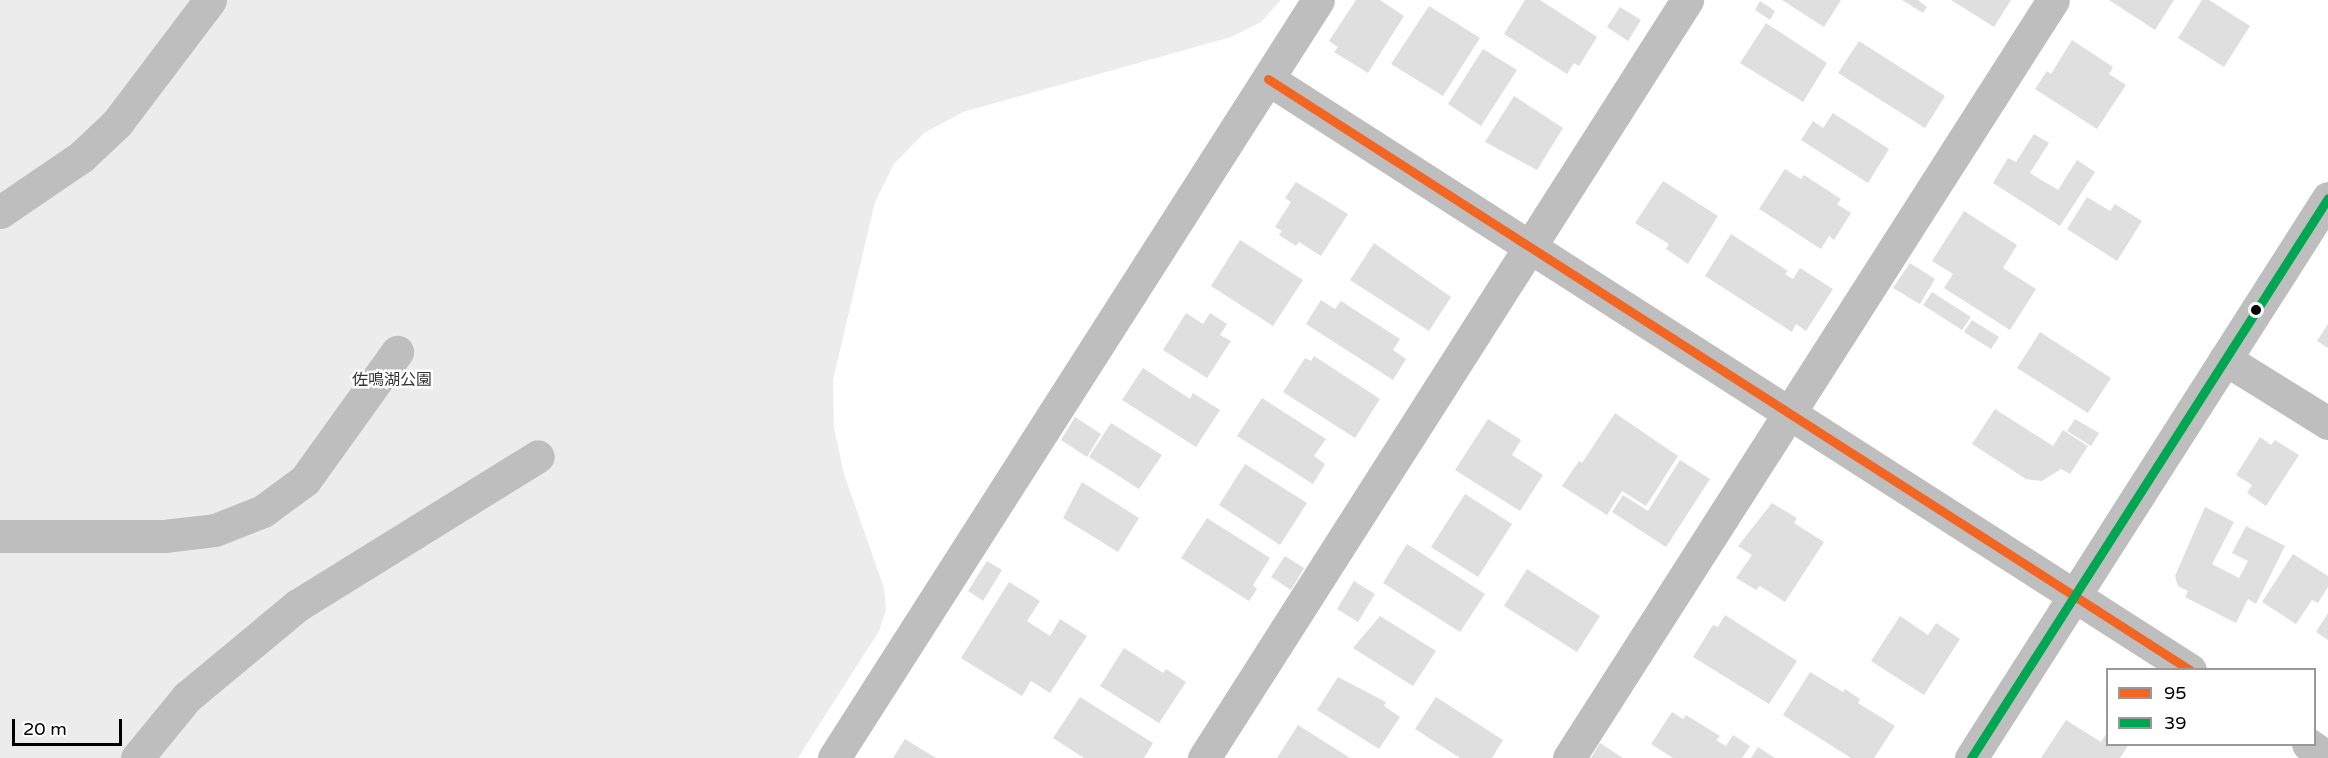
<!DOCTYPE html>
<meta charset="utf-8">
<style>
body{margin:0}
#map{position:relative;width:2328px;height:758px;overflow:hidden;background:#fff;font-family:"Varela Round","Noto Sans JP",sans-serif}
div>[style]{position:absolute}
.green>*{inset:0;background:#ececec}
.building>*{inset:0;background:#dfdfdf}
.minor>*{height:33px;margin:-16.5px;padding:0 16.5px;transform-origin:16.5px;border-radius:16.5px;background:#bebebe}
.bus-1>*{height:9px;margin:-4.5px;padding:0 4.5px;transform-origin:4.5px;border-radius:4.5px;background:#f26522}
.bus-2>*{height:9px;margin:-4.5px;padding:0 4.5px;transform-origin:4.5px;border-radius:4.5px;background:#00a651}
.dots>*{width:16px;height:16px;translate:-50% -50%;box-sizing:border-box;border:3px solid #fff;border-radius:50%}
span{translate:-50% -50%;white-space:nowrap;text-align:center;line-height:1.15;-webkit-text-stroke:5px #fff;paint-order:stroke}
.park-label{font-size:16px;color:#333}
.legend{position:absolute;left:2106px;top:668px;width:210px;height:78px;box-sizing:border-box;background:#fff;border:2px solid #999;margin:0;padding:8px 10px;list-style:none;font-size:18px;color:#000}
.legend li{display:flex;align-items:center;gap:12px;height:30px}
.legend b{width:30px;border:2px solid #999}
.scale{position:absolute;left:12px;top:719px;width:110px;height:27px;box-sizing:border-box;border:3px solid #000;border-top:0;padding-left:8px;font-size:18px;line-height:21px;white-space:nowrap;color:#000;-webkit-text-stroke:4px #fff;paint-order:stroke}
</style>
<div id="map">
<div class="green">
<div style="clip-path:polygon(0 0,1281px 0,1261px 22px,1231px 37px,963px 112px,924px 133px,894px 164px,875px 202px,833px 380px,834px 428px,844px 474px,884px 588px,886px 610px,879px 631px,798px 758px,0 758px)"></div>
</div>
<div class="building">
<div style="clip-path:polygon(1356px 0,1380px 0,1404px 16px,1368px 73px,1334px 52px,1338px 47px,1329px 41px)"></div>
<div style="clip-path:polygon(1525px 0,1540px 0,1597px 37px,1579px 66px,1574px 63px,1567px 74px,1504px 34px)"></div>
<div style="clip-path:polygon(1782px 0,1841px 0,1824px 27px)"></div>
<div style="clip-path:polygon(1902px 0,1918px 0,1927px 7px,1923px 13px)"></div>
<div style="clip-path:polygon(1951px 0,2011px 0,1994px 27px)"></div>
<div style="clip-path:polygon(2109px 0,2174px 0,2155px 30px)"></div>
<div style="clip-path:polygon(2202px 0,2209px 0,2250px 26px,2224px 67px,2178px 38px)"></div>
<div style="clip-path:polygon(1760px 1px,1775px 11px,1770px 20px,1755px 10px)"></div>
<div style="clip-path:polygon(1429px 6px,1480px 38px,1443px 96px,1391px 64px)"></div>
<div style="clip-path:polygon(1620px 7px,1641px 20px,1628px 41px,1607px 27px)"></div>
<div style="clip-path:polygon(1766px 23px,1827px 63px,1803px 102px,1740px 63px)"></div>
<div style="clip-path:polygon(2072px 40px,2113px 67px,2109px 74px,2126px 85px,2097px 129px,2035px 89px,2047px 71px,2051px 74px)"></div>
<div style="clip-path:polygon(1859px 41px,1945px 96px,1925px 128px,1838px 73px)"></div>
<div style="clip-path:polygon(1483px 49px,1517px 70px,1481px 126px,1448px 104px)"></div>
<div style="clip-path:polygon(1514px 96px,1563px 128px,1537px 170px,1485px 142px)"></div>
<div style="clip-path:polygon(1833px 113px,1889px 149px,1868px 183px,1801px 140px,1813px 121px,1823px 128px)"></div>
<div style="clip-path:polygon(2034px 134px,2049px 143px,2030px 173px,2058px 190px,2077px 160px,2095px 172px,2060px 226px,1993px 183px,2008px 158px,2016px 162px)"></div>
<div style="clip-path:polygon(1785px 169px,1801px 179px,1804px 175px,1841px 199px,1837px 204px,1851px 213px,1834px 240px,1829px 236px,1821px 249px,1759px 209px)"></div>
<div style="clip-path:polygon(1663px 181px,1718px 216px,1688px 264px,1666px 249px,1669px 244px,1635px 223px)"></div>
<div style="clip-path:polygon(1296px 182px,1348px 214px,1321px 256px,1299px 242px,1296px 246px,1279px 235px,1282px 231px,1275px 227px,1291px 202px,1285px 198px)"></div>
<div style="clip-path:polygon(2087px 197px,2110px 211px,2115px 204px,2142px 221px,2117px 261px,2067px 229px)"></div>
<div style="clip-path:polygon(1964px 211px,2017px 245px,2003px 268px,2036px 289px,2010px 330px,1944px 288px,1953px 274px,1932px 261px)"></div>
<div style="clip-path:polygon(1731px 234px,1788px 271px,1785px 274px,1793px 279px,1800px 268px,1833px 289px,1806px 331px,1796px 324px,1792px 332px,1705px 276px)"></div>
<div style="clip-path:polygon(1240px 240px,1303px 280px,1273px 326px,1211px 286px)"></div>
<div style="clip-path:polygon(1374px 243px,1451px 297px,1429px 331px,1350px 280px)"></div>
<div style="clip-path:polygon(1910px 263px,1935px 279px,1920px 304px,1893px 288px)"></div>
<div style="clip-path:polygon(1932px 292px,1971px 317px,1962px 330px,1923px 305px)"></div>
<div style="clip-path:polygon(1321px 300px,1335px 309px,1341px 301px,1400px 339px,1393px 350px,1406px 359px,1393px 380px,1306px 324px)"></div>
<div style="clip-path:polygon(1186px 313px,1203px 324px,1210px 313px,1227px 324px,1220px 335px,1231px 341px,1207px 378px,1163px 350px)"></div>
<div style="clip-path:polygon(1972px 320px,1999px 337px,1991px 349px,1964px 332px)"></div>
<div style="clip-path:polygon(2328px 324px,2328px 348px,2317px 341px)"></div>
<div style="clip-path:polygon(2040px 332px,2111px 378px,2088px 413px,2017px 368px)"></div>
<div style="clip-path:polygon(1314px 356px,1380px 399px,1355px 438px,1283px 392px,1305px 358px,1311px 361px)"></div>
<div style="clip-path:polygon(1143px 368px,1190px 399px,1193px 393px,1220px 410px,1196px 447px,1122px 400px)"></div>
<div style="clip-path:polygon(1262px 398px,1326px 439px,1314px 456px,1325px 464px,1313px 484px,1237px 436px)"></div>
<div style="clip-path:polygon(1995px 409px,2053px 446px,2063px 430px,2088px 446px,2070px 474px,2061px 469px,2042px 481px,2026px 479px,1972px 444px)"></div>
<div style="clip-path:polygon(1615px 413px,1678px 456px,1646px 506px,1622px 491px,1607px 515px,1562px 486px,1579px 461px,1582px 463px)"></div>
<div style="clip-path:polygon(1075px 417px,1101px 434px,1087px 457px,1061px 440px)"></div>
<div style="clip-path:polygon(1488px 419px,1521px 440px,1512px 455px,1543px 475px,1520px 511px,1455px 470px)"></div>
<div style="clip-path:polygon(2075px 419px,2099px 433px,2091px 446px,2067px 431px)"></div>
<div style="clip-path:polygon(1111px 423px,1162px 455px,1139px 489px,1089px 457px)"></div>
<div style="clip-path:polygon(2260px 437px,2271px 445px,2275px 440px,2299px 455px,2266px 506px,2247px 493px,2252px 485px,2236px 475px)"></div>
<div style="clip-path:polygon(1680px 460px,1710px 479px,1666px 547px,1612px 512px,1623px 495px,1648px 511px)"></div>
<div style="clip-path:polygon(1245px 464px,1307px 503px,1280px 545px,1219px 505px)"></div>
<div style="clip-path:polygon(1082px 482px,1139px 518px,1118px 552px,1063px 518px)"></div>
<div style="clip-path:polygon(1465px 494px,1512px 524px,1478px 577px,1431px 547px)"></div>
<div style="clip-path:polygon(1772px 503px,1797px 518px,1794px 523px,1824px 542px,1785px 602px,1760px 586px,1756px 590px,1736px 578px,1752px 555px,1738px 546px)"></div>
<div style="clip-path:polygon(2205px 507px,2234px 522px,2212px 564px,2239px 578px,2248px 561px,2232px 553px,2246px 526px,2285px 546px,2256px 604px,2248px 599px,2236px 623px,2185px 597px,2188px 591px,2178px 586px,2175px 576px)"></div>
<div style="clip-path:polygon(1207px 518px,1270px 558px,1253px 585px,1257px 589px,1249px 601px,1181px 558px)"></div>
<div style="clip-path:polygon(1407px 544px,1485px 594px,1460px 632px,1383px 583px)"></div>
<div style="clip-path:polygon(2293px 554px,2328px 576px,2328px 587px,2318px 603px,2312px 600px,2296px 624px,2262px 602px)"></div>
<div style="clip-path:polygon(1285px 556px,1304px 568px,1291px 590px,1271px 577px)"></div>
<div style="clip-path:polygon(987px 561px,1002px 570px,983px 601px,968px 591px)"></div>
<div style="clip-path:polygon(1527px 569px,1600px 616px,1577px 652px,1504px 606px)"></div>
<div style="clip-path:polygon(1354px 581px,1375px 594px,1358px 622px,1337px 609px)"></div>
<div style="clip-path:polygon(1009px 582px,1040px 601px,1027px 621px,1050px 636px,1060px 619px,1087px 636px,1050px 693px,1031px 681px,1022px 696px,961px 658px)"></div>
<div style="clip-path:polygon(2328px 613px,2328px 640px,2316px 632px)"></div>
<div style="clip-path:polygon(1725px 615px,1797px 661px,1769px 704px,1693px 657px,1713px 625px,1718px 627px)"></div>
<div style="clip-path:polygon(1380px 616px,1436px 651px,1413px 686px,1353px 648px)"></div>
<div style="clip-path:polygon(1900px 616px,1928px 635px,1936px 623px,1960px 639px,1924px 695px,1871px 661px)"></div>
<div style="clip-path:polygon(1124px 648px,1163px 673px,1166px 669px,1186px 682px,1159px 723px,1100px 686px)"></div>
<div style="clip-path:polygon(1810px 672px,1843px 692px,1845px 689px,1860px 699px,1858px 703px,1895px 726px,1874px 758px,1851px 758px,1783px 715px)"></div>
<div style="clip-path:polygon(1338px 677px,1386px 702px,1384px 706px,1400px 717px,1379px 749px,1317px 710px)"></div>
<div style="clip-path:polygon(1080px 697px,1153px 743px,1144px 758px,1084px 758px,1053px 738px)"></div>
<div style="clip-path:polygon(1436px 697px,1503px 740px,1492px 758px,1460px 758px,1415px 729px)"></div>
<div style="clip-path:polygon(1672px 712px,1683px 719px,1686px 715px,1720px 736px,1716px 740px,1726px 746px,1733px 735px,1750px 746px,1742px 758px,1673px 758px,1651px 744px)"></div>
<div style="clip-path:polygon(2066px 720px,2101px 742px,2108px 731px,2108px 744px,2129px 744px,2120px 758px,2041px 758px)"></div>
<div style="clip-path:polygon(1298px 725px,1350px 758px,1277px 758px)"></div>
<div style="clip-path:polygon(905px 739px,936px 758px,893px 758px)"></div>
<div style="clip-path:polygon(1600px 743px,1623px 758px,1591px 758px)"></div>
<div style="clip-path:polygon(1758px 747px,1775px 758px,1751px 758px)"></div>
</div>
<div class="minor">
<div style="left:1268px;top:79px;width:1095px;rotate:32.66deg"></div>
<div style="left:0;top:212px;width:98px;rotate:-34.2deg"></div>
<div style="left:81px;top:157px;width:50px;rotate:-43.4deg"></div>
<div style="left:117px;top:123px;width:154px;rotate:-52.9deg"></div>
<div style="left:2225px;top:359px;width:121px;rotate:31.9deg"></div>
<div style="left:0;top:536px;width:164px"></div>
<div style="left:164px;top:536px;width:51px;rotate:-6.7deg"></div>
<div style="left:215px;top:530px;width:52px;rotate:-21.6deg"></div>
<div style="left:263px;top:511px;width:52px;rotate:-36.4deg"></div>
<div style="left:305px;top:480px;width:158px;rotate:-54.3deg"></div>
<div style="left:2308px;top:744px;width:24px;rotate:35deg"></div>
<div style="left:137px;top:758px;width:79px;rotate:-50.7deg"></div>
<div style="left:187px;top:697px;width:144px;rotate:-39.7deg"></div>
<div style="left:298px;top:605px;width:282px;rotate:-31.8deg"></div>
<div style="left:834px;top:758px;width:899px;rotate:-57.44deg"></div>
<div style="left:1204px;top:758px;width:899px;rotate:-57.49deg"></div>
<div style="left:1569px;top:758px;width:899px;rotate:-57.44deg"></div>
<div style="left:1971px;top:758px;width:664px;rotate:-57.48deg"></div>
</div>
<div class="bus-1">
<div style="left:1268px;top:79px;width:1095px;rotate:32.66deg"></div>
</div>
<div class="bus-2">
<div style="left:1971px;top:758px;width:664px;rotate:-57.48deg"></div>
</div>
<div class="dots">
<div style="left:2256px;top:310px;background:#000"></div>
</div>
<div class="park-label">
<span style="left:392px;top:380px">佐鳴湖公園</span>
</div>
<ul class="legend">
<li><b style="height:8px;background:#f26522"></b>95</li>
<li><b style="height:8px;background:#00a651"></b>39</li>
</ul>
<div class="scale">20 m</div>
</div>
